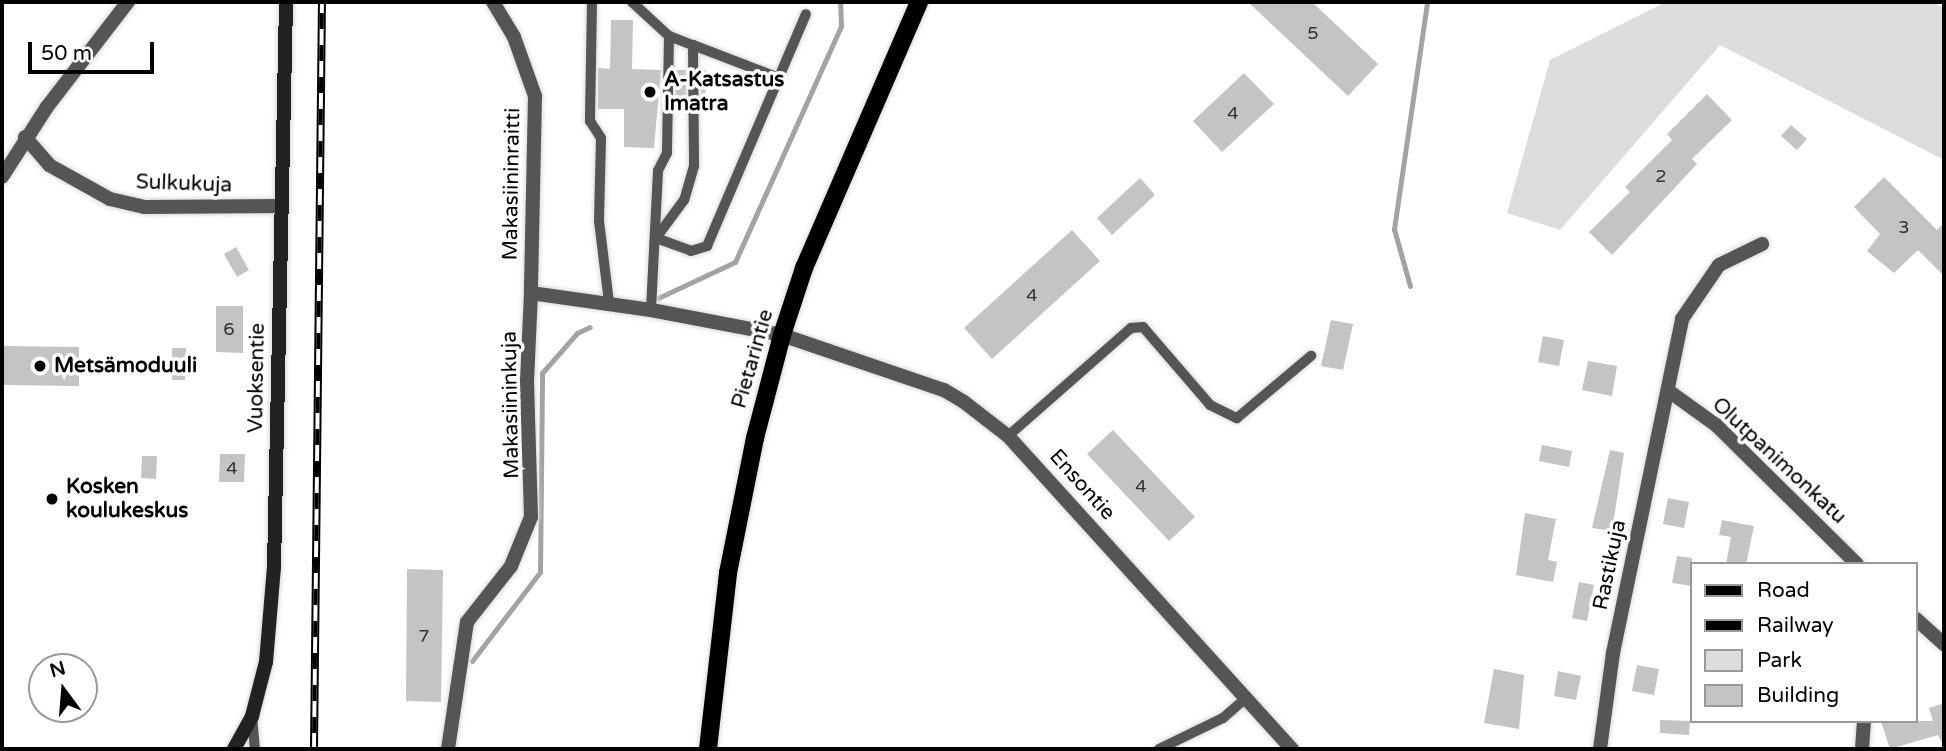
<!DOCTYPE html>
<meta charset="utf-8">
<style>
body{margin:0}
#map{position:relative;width:1946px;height:751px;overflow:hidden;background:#fff;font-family:"Varela Round",sans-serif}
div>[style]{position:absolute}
.green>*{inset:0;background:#dcdcdc}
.stream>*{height:5px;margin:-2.5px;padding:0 2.5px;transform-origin:2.5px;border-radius:2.5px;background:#a3a3a3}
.building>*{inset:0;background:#c4c4c4}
.roads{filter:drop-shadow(0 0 2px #dbdbdb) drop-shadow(0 0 2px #dbdbdb)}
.lane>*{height:10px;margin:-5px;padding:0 5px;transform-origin:5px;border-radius:5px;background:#555}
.street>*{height:14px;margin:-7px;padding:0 7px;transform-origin:7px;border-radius:7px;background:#555}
.secondary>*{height:14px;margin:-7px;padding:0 7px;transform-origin:7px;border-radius:7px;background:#222}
.primary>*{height:18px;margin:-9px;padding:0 9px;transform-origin:9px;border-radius:9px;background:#000}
.rail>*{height:8px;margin-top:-4px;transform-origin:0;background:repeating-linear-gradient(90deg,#fff 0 16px,#000 0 32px);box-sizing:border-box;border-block:2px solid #000}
.dots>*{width:19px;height:19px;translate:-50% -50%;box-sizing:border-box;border:4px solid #fff;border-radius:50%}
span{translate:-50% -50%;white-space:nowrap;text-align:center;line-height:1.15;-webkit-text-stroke:7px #fff;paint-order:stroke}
.number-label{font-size:18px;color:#313131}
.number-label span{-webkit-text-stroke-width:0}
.poi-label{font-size:21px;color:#000;font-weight:700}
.left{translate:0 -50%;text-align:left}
.street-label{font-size:21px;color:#000}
.frame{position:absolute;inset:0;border:4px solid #000;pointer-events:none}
.legend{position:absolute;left:1690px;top:562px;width:228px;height:161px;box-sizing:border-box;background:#fff;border:2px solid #999;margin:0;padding:9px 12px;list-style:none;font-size:21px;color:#000}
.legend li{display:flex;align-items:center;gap:14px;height:35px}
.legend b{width:35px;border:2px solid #999}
.north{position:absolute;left:28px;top:653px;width:70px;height:70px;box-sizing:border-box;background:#fff;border:2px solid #999;border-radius:50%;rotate:344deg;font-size:19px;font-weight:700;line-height:28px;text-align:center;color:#000}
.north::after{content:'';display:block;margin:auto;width:24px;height:32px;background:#000;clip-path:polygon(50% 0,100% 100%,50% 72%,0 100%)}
.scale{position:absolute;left:28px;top:42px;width:126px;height:32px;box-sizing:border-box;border:4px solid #000;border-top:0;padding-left:9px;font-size:21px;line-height:24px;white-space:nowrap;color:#000;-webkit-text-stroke:5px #fff;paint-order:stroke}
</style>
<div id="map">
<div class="green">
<div style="clip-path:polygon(1666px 2px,1932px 2px,1944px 8px,1944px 160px,1720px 45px,1560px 230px,1507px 213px,1550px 60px)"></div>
</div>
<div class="stream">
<div style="left:1410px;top:286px;width:59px;rotate:-105.7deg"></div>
<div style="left:1394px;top:229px;width:229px;rotate:-81.7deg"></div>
<div style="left:658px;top:298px;width:85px;rotate:-25.1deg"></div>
<div style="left:735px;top:262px;width:259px;rotate:-65.8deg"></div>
<div style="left:841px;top:26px;width:24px;rotate:-92deg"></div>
<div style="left:472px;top:661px;width:112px;rotate:-52.6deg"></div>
<div style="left:540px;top:572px;width:199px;rotate:-89.4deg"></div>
<div style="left:542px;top:373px;width:53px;rotate:-48.8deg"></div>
<div style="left:577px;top:333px;width:14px;rotate:-25deg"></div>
</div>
<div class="building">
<div style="clip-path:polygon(1248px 2px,1312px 2px,1378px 64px,1348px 96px)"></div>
<div style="clip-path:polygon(611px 20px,633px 20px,632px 69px,661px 70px,654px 148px,624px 147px,624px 109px,598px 109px,598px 68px,610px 69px)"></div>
<div style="clip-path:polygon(676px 70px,686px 70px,686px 110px,675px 110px)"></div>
<div style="clip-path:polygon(701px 70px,706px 70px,705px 110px,701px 110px)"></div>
<div style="clip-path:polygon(1244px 73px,1274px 104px,1222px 152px,1193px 121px)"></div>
<div style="clip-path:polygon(1707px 94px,1732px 120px,1692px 159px,1697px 164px,1612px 255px,1589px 232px,1630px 192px,1625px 187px,1672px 140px,1667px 134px)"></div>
<div style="clip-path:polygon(1791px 125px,1807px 139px,1797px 150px,1781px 136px)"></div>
<div style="clip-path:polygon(1884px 177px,1937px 230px,1944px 223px,1944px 276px,1918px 250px,1894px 273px,1867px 251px,1880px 234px,1854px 207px)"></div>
<div style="clip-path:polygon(1140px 178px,1155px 195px,1112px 235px,1097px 218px)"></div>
<div style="clip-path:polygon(1072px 230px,1100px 261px,992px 359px,964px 328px)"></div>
<div style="clip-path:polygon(236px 247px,249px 270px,237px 277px,224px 254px)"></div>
<div style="clip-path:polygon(216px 306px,243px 306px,243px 353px,216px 352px)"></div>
<div style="clip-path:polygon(1331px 320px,1353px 324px,1343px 370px,1321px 366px)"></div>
<div style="clip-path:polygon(1543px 336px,1564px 340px,1559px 366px,1538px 362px)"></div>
<div style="clip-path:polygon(2px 346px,79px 347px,79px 386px,2px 385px)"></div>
<div style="clip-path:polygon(172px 348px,186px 348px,185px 380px,172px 380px)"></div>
<div style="clip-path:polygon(1588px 361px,1617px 366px,1612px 396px,1582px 390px)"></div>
<div style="clip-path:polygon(1113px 430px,1195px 517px,1169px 541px,1087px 454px)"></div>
<div style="clip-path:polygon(1542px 445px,1572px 451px,1569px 467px,1539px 461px)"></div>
<div style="clip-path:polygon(1610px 450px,1624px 453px,1612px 531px,1592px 528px)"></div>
<div style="clip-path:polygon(220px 454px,245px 454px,244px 482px,219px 482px)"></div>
<div style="clip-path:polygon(142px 456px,157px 456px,156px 479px,141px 478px)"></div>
<div style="clip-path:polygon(1668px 498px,1689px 502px,1684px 528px,1663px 524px)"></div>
<div style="clip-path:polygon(1525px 513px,1556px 519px,1548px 560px,1557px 562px,1553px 582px,1516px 575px)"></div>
<div style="clip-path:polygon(1722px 520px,1754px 526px,1746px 564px,1726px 564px,1731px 537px,1719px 535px)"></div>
<div style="clip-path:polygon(1677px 556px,1692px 558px,1692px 586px,1672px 583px)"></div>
<div style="clip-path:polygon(407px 569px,443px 570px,441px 702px,406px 701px)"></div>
<div style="clip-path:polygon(1579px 582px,1594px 585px,1587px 621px,1572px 618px)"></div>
<div style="clip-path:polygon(1637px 665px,1659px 669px,1654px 695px,1632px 691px)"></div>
<div style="clip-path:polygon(1494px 669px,1524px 675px,1519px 729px,1484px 723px)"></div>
<div style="clip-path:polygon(1558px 671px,1581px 676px,1576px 700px,1554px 696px)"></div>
<div style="clip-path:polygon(1944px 703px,1944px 746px,1938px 735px,1890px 749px,1881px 721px,1933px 721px,1929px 708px)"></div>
<div style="clip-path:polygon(1660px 720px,1690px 721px,1689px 735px,1660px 733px)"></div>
</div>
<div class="roads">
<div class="lane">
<div style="left:592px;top:2px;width:119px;rotate:91deg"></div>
<div style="left:590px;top:121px;width:20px;rotate:57deg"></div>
<div style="left:601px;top:138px;width:83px;rotate:91.4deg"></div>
<div style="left:599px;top:221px;width:83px;rotate:83deg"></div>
<div style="left:632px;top:2px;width:50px;rotate:42.6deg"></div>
<div style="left:669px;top:36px;width:117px;rotate:91deg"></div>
<div style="left:667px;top:153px;width:20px;rotate:117deg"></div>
<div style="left:658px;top:171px;width:139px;rotate:92.9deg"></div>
<div style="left:669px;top:36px;width:26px;rotate:21deg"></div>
<div style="left:693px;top:45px;width:121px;rotate:89.5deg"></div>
<div style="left:694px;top:166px;width:35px;rotate:106deg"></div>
<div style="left:684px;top:200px;width:47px;rotate:126.4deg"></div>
<div style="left:656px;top:238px;width:37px;rotate:20deg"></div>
<div style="left:691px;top:251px;width:17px;rotate:-17deg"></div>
<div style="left:707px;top:246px;width:252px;rotate:-66.9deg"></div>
<div style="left:693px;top:45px;width:92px;rotate:21deg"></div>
<div style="left:1008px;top:436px;width:164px;rotate:-41.3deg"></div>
<div style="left:1131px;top:328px;width:12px;rotate:-5deg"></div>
<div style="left:1143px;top:327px;width:103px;rotate:49.3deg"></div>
<div style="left:1210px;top:405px;width:30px;rotate:26deg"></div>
<div style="left:1237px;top:418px;width:97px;rotate:-40deg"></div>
<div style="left:252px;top:716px;width:33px;rotate:85deg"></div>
<div style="left:1159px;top:749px;width:71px;rotate:-25.8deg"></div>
<div style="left:1223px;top:718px;width:32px;rotate:-41deg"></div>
</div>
<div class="street">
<div style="left:493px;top:2px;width:41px;rotate:59deg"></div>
<div style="left:514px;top:37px;width:63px;rotate:70.4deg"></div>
<div style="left:535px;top:96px;width:197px;rotate:91.2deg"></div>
<div style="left:25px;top:137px;width:37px;rotate:49deg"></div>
<div style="left:49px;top:165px;width:70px;rotate:29.1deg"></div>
<div style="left:110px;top:199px;width:36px;rotate:13deg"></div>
<div style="left:145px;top:207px;width:137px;rotate:-0.4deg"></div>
<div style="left:2px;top:177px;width:83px;rotate:-57.3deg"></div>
<div style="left:47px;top:107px;width:133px;rotate:-52.4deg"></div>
<div style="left:1670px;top:392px;width:57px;rotate:35.7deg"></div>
<div style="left:1716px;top:425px;width:198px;rotate:44.6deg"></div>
<div style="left:1916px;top:619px;width:38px;rotate:42deg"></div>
<div style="left:448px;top:749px;width:128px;rotate:-81.5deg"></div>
<div style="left:467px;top:622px;width:71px;rotate:-51.8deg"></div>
<div style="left:511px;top:566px;width:53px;rotate:-67.8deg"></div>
<div style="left:531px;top:517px;width:136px;rotate:-91.7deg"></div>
<div style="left:527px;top:381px;width:88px;rotate:-87.4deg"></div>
<div style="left:531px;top:293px;width:121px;rotate:8.1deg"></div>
<div style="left:651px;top:310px;width:133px;rotate:10.8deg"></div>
<div style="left:782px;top:335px;width:171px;rotate:18.8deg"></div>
<div style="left:944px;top:390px;width:23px;rotate:31deg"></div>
<div style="left:964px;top:402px;width:56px;rotate:37.7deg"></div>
<div style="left:1008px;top:436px;width:423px;rotate:47.8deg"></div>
<div style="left:1600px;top:749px;width:97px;rotate:-82.3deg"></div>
<div style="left:1613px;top:653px;width:341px;rotate:-78.3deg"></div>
<div style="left:1682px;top:319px;width:65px;rotate:-55.6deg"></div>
<div style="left:1719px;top:265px;width:48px;rotate:-26deg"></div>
<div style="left:1862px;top:749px;width:28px;rotate:-86deg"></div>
</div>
<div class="secondary">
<div style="left:234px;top:749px;width:38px;rotate:-61deg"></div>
<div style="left:252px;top:716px;width:56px;rotate:-75.5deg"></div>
<div style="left:266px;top:662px;width:95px;rotate:-85.2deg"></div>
<div style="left:274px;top:567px;width:565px;rotate:-88.78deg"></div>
</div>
<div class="primary">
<div style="left:708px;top:749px;width:177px;rotate:-83.5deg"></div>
<div style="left:728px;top:573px;width:138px;rotate:-78.7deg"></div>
<div style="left:755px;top:438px;width:106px;rotate:-75.3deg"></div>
<div style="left:782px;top:335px;width:71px;rotate:-71.8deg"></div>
<div style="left:804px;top:268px;width:290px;rotate:-66.6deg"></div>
</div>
</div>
<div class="rail">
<div style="left:314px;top:749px;width:747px;rotate:-89.39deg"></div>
</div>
<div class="dots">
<div style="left:650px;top:92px;background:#000"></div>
<div style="left:40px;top:366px;background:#000"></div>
<div style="left:52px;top:499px;background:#000"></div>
</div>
<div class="number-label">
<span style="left:1313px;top:33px">5</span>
<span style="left:1233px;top:113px">4</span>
<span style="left:1661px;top:176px">2</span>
<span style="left:1904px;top:227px">3</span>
<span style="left:1032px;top:295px">4</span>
<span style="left:229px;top:329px">6</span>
<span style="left:232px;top:468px">4</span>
<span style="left:1141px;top:486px">4</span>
<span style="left:424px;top:636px">7</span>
</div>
<div class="poi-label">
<span class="left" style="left:664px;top:92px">A-Katsastus<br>Imatra</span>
<span class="left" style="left:54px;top:366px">Metsämoduuli</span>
<span class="left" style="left:66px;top:499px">Kosken<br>koulukeskus</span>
</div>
<div class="street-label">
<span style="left:184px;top:184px;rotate:2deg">Sulkukuja</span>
<span style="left:512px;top:184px;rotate:-89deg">Makasiininraitti</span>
<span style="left:753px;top:359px;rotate:-74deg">Pietarintie</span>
<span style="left:257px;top:378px;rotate:-89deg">Vuoksentie</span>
<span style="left:511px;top:405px;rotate:-91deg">Makasiininkuja</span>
<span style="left:1779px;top:461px;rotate:43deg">Olutpanimonkatu</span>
<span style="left:1082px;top:485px;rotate:48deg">Ensontie</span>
<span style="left:1610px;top:565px;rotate:-78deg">Rastikuja</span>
</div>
<div class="frame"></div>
<ul class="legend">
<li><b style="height:9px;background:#000"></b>Road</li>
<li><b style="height:9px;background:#000"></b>Railway</li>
<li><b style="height:19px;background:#dcdcdc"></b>Park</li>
<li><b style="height:19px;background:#c4c4c4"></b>Building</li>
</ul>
<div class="north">N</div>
<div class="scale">50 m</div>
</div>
